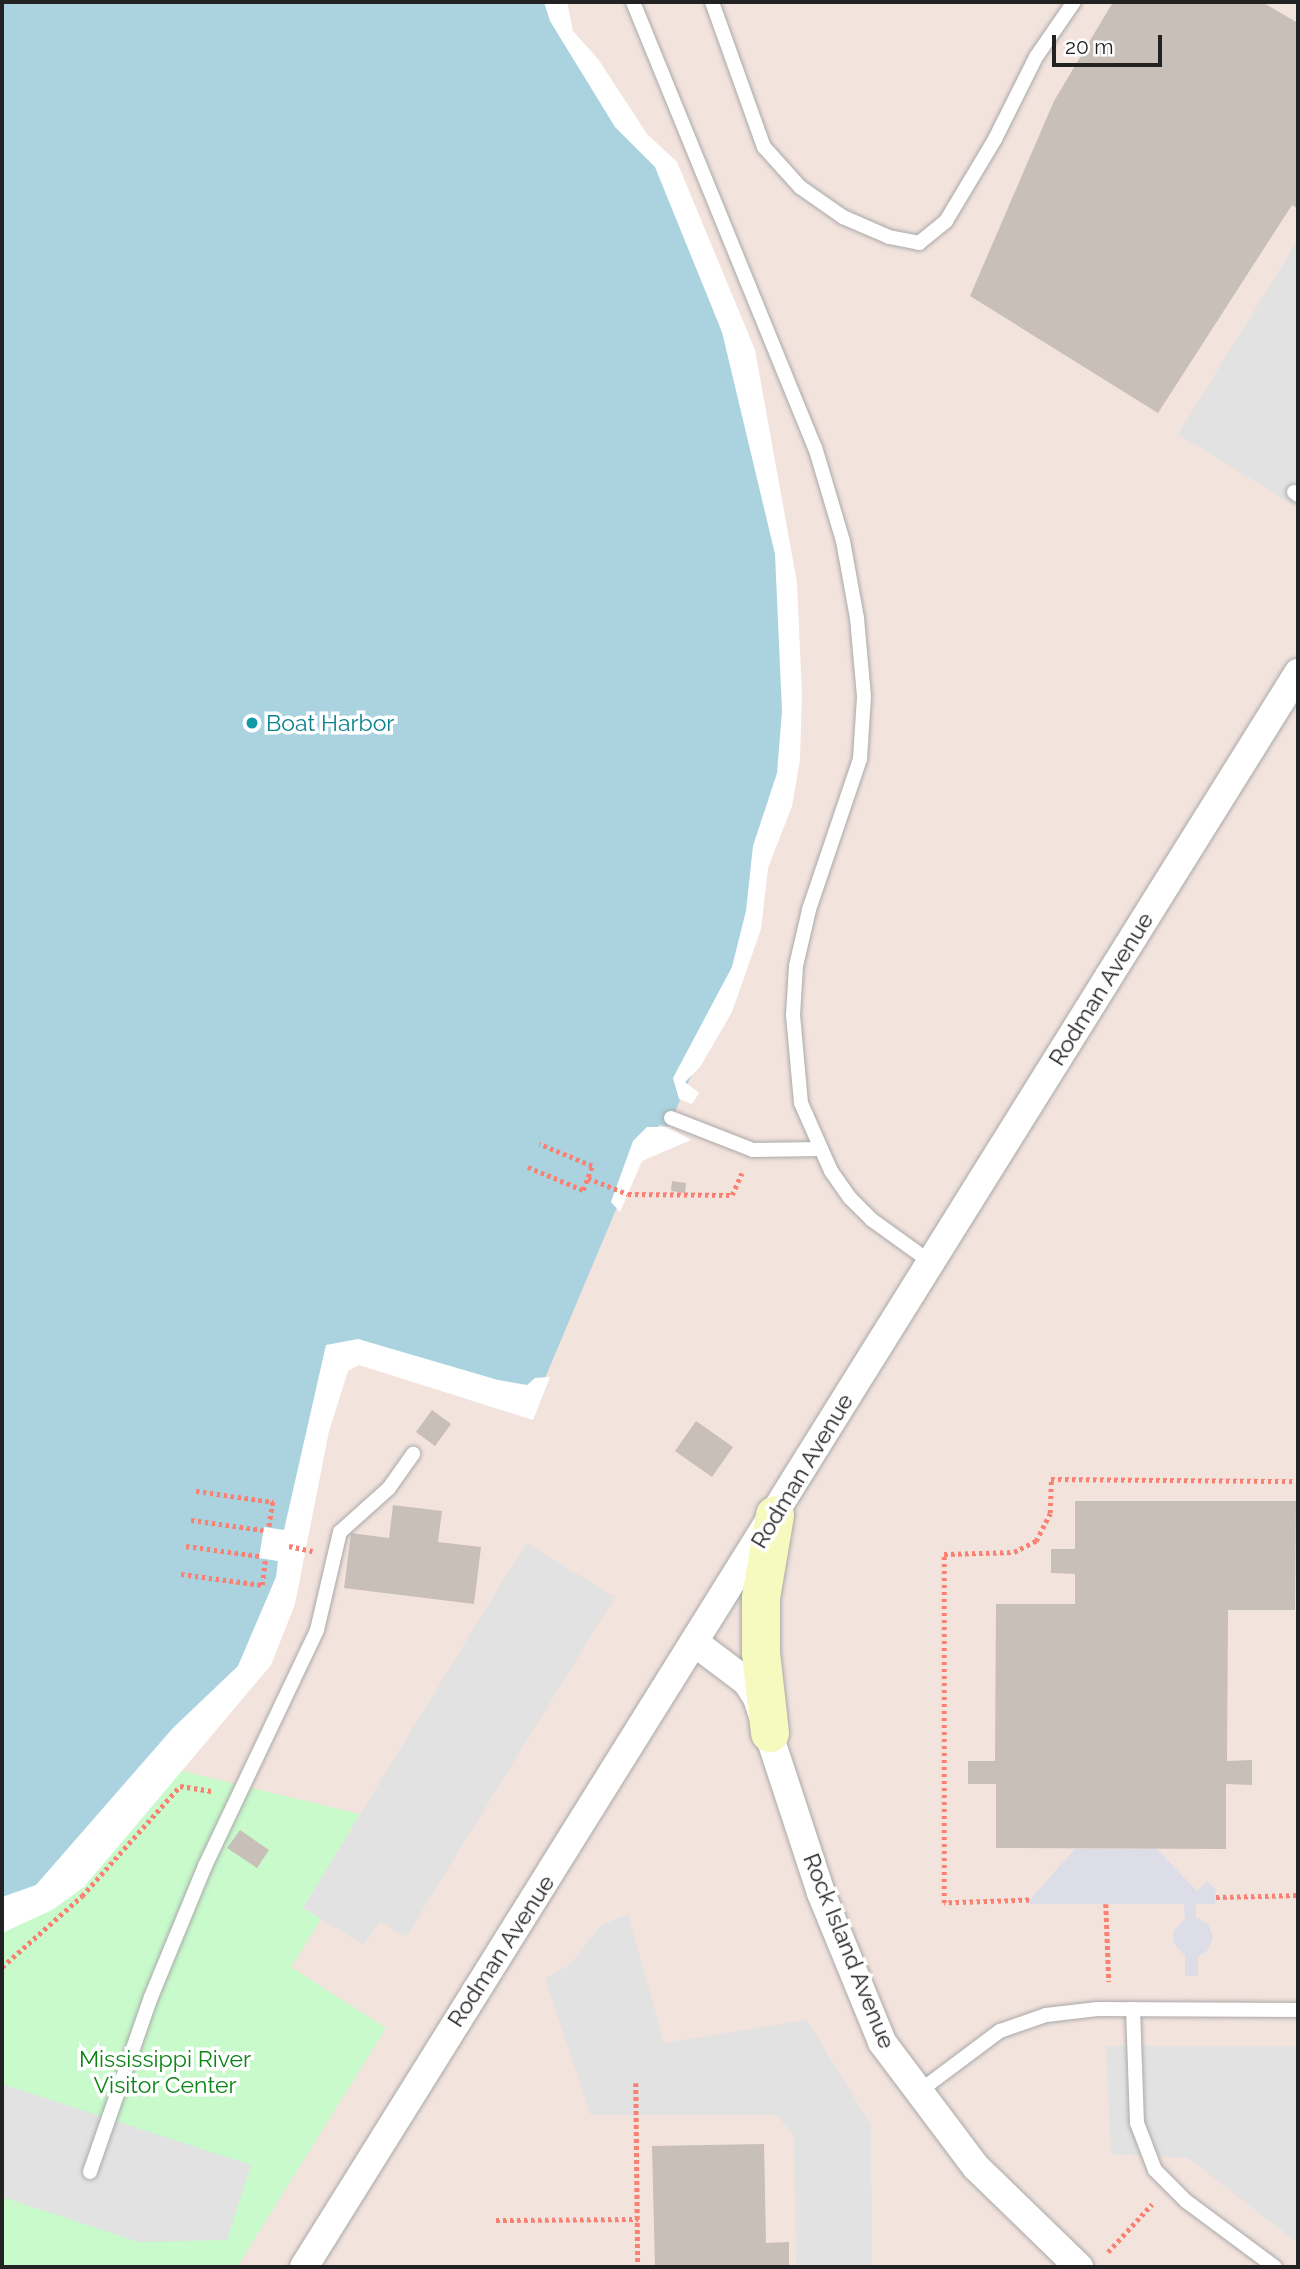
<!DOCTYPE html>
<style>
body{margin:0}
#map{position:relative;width:1300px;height:2269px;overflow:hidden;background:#f2efe9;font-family:Raleway,sans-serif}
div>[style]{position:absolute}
.military>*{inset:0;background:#f3e3dd}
.park>*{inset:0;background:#c8facc}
.parking>*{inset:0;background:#e2e2e2}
.plaza>*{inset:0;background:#dddde8}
.water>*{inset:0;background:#aad3df}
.pier>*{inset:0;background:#fff}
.building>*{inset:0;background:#c7bfb8}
.path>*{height:4.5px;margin-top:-2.25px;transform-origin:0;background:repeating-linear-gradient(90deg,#fa8072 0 3.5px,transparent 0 7px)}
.roads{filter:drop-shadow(0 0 2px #a9a9a9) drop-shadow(0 0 2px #a9a9a9)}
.lane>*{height:14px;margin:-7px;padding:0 7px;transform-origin:7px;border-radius:7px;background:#fff}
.street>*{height:28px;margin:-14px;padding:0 14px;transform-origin:14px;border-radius:14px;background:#fff}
.secondary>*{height:38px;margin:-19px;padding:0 19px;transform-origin:19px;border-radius:19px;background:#f7fabf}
.dots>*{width:19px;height:19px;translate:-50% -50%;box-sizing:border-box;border:4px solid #fff;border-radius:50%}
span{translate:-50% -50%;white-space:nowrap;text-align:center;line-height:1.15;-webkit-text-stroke:7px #fff;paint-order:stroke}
.culture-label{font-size:23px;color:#0d838f}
.left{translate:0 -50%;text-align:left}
.street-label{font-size:23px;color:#222}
.park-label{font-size:23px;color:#0c8416}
.frame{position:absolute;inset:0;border:4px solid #222;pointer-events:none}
.scale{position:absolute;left:1052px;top:35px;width:110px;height:32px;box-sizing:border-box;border:4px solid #222;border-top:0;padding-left:9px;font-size:21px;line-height:24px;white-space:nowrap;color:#222;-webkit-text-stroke:5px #fff;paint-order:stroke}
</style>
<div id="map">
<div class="military">
<div style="clip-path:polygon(545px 2px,1298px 2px,1298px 2267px,2px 2267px,317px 1389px,661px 1125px,668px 1127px,679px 1099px,660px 162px)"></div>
</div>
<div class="park">
<div style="clip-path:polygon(162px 1759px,182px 1771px,360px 1814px,303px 1908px,321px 1919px,291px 1967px,386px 2028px,237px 2267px,2px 2267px,2px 1910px)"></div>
</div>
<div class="parking">
<div style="clip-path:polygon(1298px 240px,1298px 508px,1178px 434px)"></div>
<div style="clip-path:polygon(526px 1543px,615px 1597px,406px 1937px,380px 1921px,364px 1945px,303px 1908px)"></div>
<div style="clip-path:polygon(628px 1914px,664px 2043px,807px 2020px,871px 2125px,872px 2267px,796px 2267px,794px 2136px,777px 2115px,591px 2115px,545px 1979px,571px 1964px,600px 1926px)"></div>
<div style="clip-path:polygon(1106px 2046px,1298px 2046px,1298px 2243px,1188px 2158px,1111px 2154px)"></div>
<div style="clip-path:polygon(2px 2084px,251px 2165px,227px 2240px,139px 2242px,2px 2197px)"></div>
</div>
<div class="plaza">
<div style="clip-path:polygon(1075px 1849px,1157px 1849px,1197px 1891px,1207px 1881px,1216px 1890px,1215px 1904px,1196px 1904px,1196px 1917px,1208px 1924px,1213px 1937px,1208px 1950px,1198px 1957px,1198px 1976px,1185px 1976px,1185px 1956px,1173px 1942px,1174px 1930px,1185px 1919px,1184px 1904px,1026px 1904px)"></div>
</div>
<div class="water">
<div style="clip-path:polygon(2px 2px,545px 2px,660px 162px,722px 332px,786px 561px,791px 732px,746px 956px,668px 1127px,660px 1125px,647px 1136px,532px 1409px,352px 1352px,285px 1572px,244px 1668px,38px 1897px,2px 1910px)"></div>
</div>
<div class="pier">
<div style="clip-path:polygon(544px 2px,567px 2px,573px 31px,598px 59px,647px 134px,677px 162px,755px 350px,797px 583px,802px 695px,800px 760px,792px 806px,768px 868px,761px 929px,732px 1012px,700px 1067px,685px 1082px,699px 1093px,692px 1104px,679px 1099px,673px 1078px,732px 967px,746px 911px,753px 846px,777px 773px,782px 711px,775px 554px,722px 332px,655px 167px,615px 127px,550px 21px)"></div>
<div style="clip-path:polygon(647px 1127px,668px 1127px,691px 1140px,642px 1161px,620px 1212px,611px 1202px,633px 1141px)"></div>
<div style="clip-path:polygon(358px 1339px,498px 1380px,527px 1385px,535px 1378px,550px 1377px,533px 1420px,359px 1365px,348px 1371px,329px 1431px,295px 1604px,271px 1665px,84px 1887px,52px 1910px,2px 1933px,2px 1897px,36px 1885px,173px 1728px,238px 1666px,276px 1577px,278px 1561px,259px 1558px,264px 1527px,284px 1530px,326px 1345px)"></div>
</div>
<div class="building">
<div style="clip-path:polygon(1113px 2px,1262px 2px,1298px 23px,1298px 209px,1292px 205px,1158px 413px,970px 296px,1054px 101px)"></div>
<div style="clip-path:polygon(672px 1181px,686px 1183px,685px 1193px,671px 1191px)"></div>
<div style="clip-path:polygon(432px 1410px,451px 1424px,435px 1446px,416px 1432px)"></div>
<div style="clip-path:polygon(696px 1421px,733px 1447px,712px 1477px,675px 1451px)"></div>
<div style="clip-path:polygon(1075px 1501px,1296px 1501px,1295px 1610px,1228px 1610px,1227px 1761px,1252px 1760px,1252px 1785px,1226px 1784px,1226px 1849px,996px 1848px,996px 1784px,968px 1784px,968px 1761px,995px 1761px,996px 1604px,1075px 1604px,1075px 1574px,1051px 1573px,1051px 1549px,1075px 1549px)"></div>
<div style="clip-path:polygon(393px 1505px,442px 1511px,438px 1542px,481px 1547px,474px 1604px,344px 1588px,351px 1533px,389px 1538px)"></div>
<div style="clip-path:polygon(240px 1830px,269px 1850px,257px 1868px,227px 1848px)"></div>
<div style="clip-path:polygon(764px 2144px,766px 2243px,789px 2242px,789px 2267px,655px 2267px,652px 2146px)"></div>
</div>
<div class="path">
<div style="left:528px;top:1167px;width:60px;rotate:22.7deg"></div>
<div style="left:583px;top:1190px;width:26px;rotate:-69deg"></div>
<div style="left:592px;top:1166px;width:57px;rotate:-157.5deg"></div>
<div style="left:588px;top:1178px;width:43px;rotate:21.8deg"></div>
<div style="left:628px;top:1194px;width:104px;rotate:0.6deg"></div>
<div style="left:732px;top:1195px;width:24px;rotate:-66deg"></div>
<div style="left:196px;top:1491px;width:78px;rotate:8.1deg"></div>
<div style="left:273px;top:1502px;width:26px;rotate:99deg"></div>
<div style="left:191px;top:1520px;width:73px;rotate:7.9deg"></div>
<div style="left:186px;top:1546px;width:74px;rotate:7.8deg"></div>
<div style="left:289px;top:1546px;width:24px;rotate:12deg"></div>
<div style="left:181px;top:1574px;width:82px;rotate:7.7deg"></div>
<div style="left:262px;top:1585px;width:26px;rotate:-83deg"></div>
<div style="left:1216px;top:1897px;width:82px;rotate:-1.4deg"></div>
<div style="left:1029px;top:1900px;width:85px;rotate:178deg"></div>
<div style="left:944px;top:1903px;width:349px;rotate:-90deg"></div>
<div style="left:944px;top:1554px;width:70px;rotate:-1.6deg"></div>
<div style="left:1014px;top:1552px;width:25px;rotate:-27deg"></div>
<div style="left:1036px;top:1541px;width:31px;rotate:-63deg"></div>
<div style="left:1050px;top:1513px;width:34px;rotate:-88deg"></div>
<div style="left:1051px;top:1479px;width:247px;rotate:0.5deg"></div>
<div style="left:1106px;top:1904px;width:78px;rotate:87.8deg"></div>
<div style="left:2px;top:1967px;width:107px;rotate:-41.6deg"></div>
<div style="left:82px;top:1896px;width:147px;rotate:-48.3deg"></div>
<div style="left:180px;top:1786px;width:32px;rotate:9deg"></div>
<div style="left:636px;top:2083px;width:184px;rotate:89.4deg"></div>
<div style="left:496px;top:2220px;width:142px;rotate:-0.4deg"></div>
<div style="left:1108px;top:2252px;width:65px;rotate:-47.5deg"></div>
</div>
<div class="roads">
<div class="lane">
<div style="left:633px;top:2px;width:481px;rotate:67.8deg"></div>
<div style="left:815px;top:447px;width:98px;rotate:73.4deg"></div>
<div style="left:843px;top:541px;width:78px;rotate:79.7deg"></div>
<div style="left:857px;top:618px;width:79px;rotate:84.9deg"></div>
<div style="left:864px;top:697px;width:62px;rotate:93.7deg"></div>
<div style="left:860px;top:759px;width:159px;rotate:108.7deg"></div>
<div style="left:809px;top:910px;width:57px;rotate:103.1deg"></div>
<div style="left:796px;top:966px;width:49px;rotate:93.5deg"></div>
<div style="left:793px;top:1015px;width:88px;rotate:84.8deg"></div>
<div style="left:801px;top:1103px;width:74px;rotate:66.2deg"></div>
<div style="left:831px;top:1171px;width:33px;rotate:55deg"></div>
<div style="left:850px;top:1198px;width:31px;rotate:45deg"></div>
<div style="left:872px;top:1220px;width:70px;rotate:35.7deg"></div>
<div style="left:712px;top:2px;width:154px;rotate:70.3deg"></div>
<div style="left:764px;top:147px;width:54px;rotate:48deg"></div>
<div style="left:800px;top:187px;width:52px;rotate:34.9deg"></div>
<div style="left:843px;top:217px;width:50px;rotate:23.5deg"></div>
<div style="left:889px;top:237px;width:31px;rotate:11deg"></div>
<div style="left:919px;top:243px;width:35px;rotate:-39deg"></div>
<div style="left:946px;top:221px;width:96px;rotate:-59.1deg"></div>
<div style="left:995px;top:139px;width:92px;rotate:-63.4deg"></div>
<div style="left:1036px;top:57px;width:67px;rotate:-55.4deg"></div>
<div style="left:1294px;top:492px;width:5px;rotate:37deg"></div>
<div style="left:671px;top:1118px;width:88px;rotate:21.3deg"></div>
<div style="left:753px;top:1150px;width:68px;rotate:-0.8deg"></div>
<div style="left:1133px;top:2009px;width:114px;rotate:88deg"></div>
<div style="left:1137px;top:2123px;width:50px;rotate:69deg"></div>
<div style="left:1155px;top:2170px;width:44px;rotate:45deg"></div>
<div style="left:1186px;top:2201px;width:111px;rotate:36.6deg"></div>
<div style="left:917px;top:2093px;width:104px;rotate:-36.8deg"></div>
<div style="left:1000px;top:2031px;width:49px;rotate:-19.2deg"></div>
<div style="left:1046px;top:2015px;width:52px;rotate:-6.6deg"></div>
<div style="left:1098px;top:2009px;width:200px;rotate:0.3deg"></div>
<div style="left:90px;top:2172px;width:185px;rotate:-70.8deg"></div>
<div style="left:151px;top:1997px;width:142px;rotate:-67.6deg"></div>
<div style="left:205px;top:1866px;width:261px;rotate:-64.6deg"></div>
<div style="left:317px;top:1630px;width:101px;rotate:-76.8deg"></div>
<div style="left:340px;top:1532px;width:66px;rotate:-41.9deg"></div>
<div style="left:389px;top:1488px;width:42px;rotate:-54.8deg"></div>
</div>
<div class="street">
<div style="left:694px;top:1642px;width:66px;rotate:37deg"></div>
<div style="left:747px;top:1682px;width:19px;rotate:58deg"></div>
<div style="left:757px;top:1698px;width:205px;rotate:71.8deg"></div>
<div style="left:821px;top:1893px;width:161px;rotate:67.7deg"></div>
<div style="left:882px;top:2042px;width:156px;rotate:53.1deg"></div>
<div style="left:976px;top:2167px;width:144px;rotate:44.2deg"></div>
<div style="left:304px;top:2267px;width:1879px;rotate:-58.05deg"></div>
</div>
<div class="secondary">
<div style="left:770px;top:1733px;width:81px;rotate:-96.4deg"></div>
<div style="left:761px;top:1653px;width:55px;rotate:-90deg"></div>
<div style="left:761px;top:1598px;width:84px;rotate:-80.4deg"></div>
</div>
</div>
<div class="dots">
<div style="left:252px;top:723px;background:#0f9aa8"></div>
</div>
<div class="culture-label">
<span class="left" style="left:266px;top:723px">Boat Harbor</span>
</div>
<div class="street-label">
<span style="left:1101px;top:989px;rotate:-58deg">Rodman Avenue</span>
<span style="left:802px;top:1471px;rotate:-59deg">Rodman Avenue</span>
<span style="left:501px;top:1951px;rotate:-57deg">Rodman Avenue</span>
<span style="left:849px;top:1951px;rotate:68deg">Rock Island Avenue</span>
</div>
<div class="park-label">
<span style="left:165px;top:2072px">Mississippi River<br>Visitor Center</span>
</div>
<div class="frame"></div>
<div class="scale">20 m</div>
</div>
